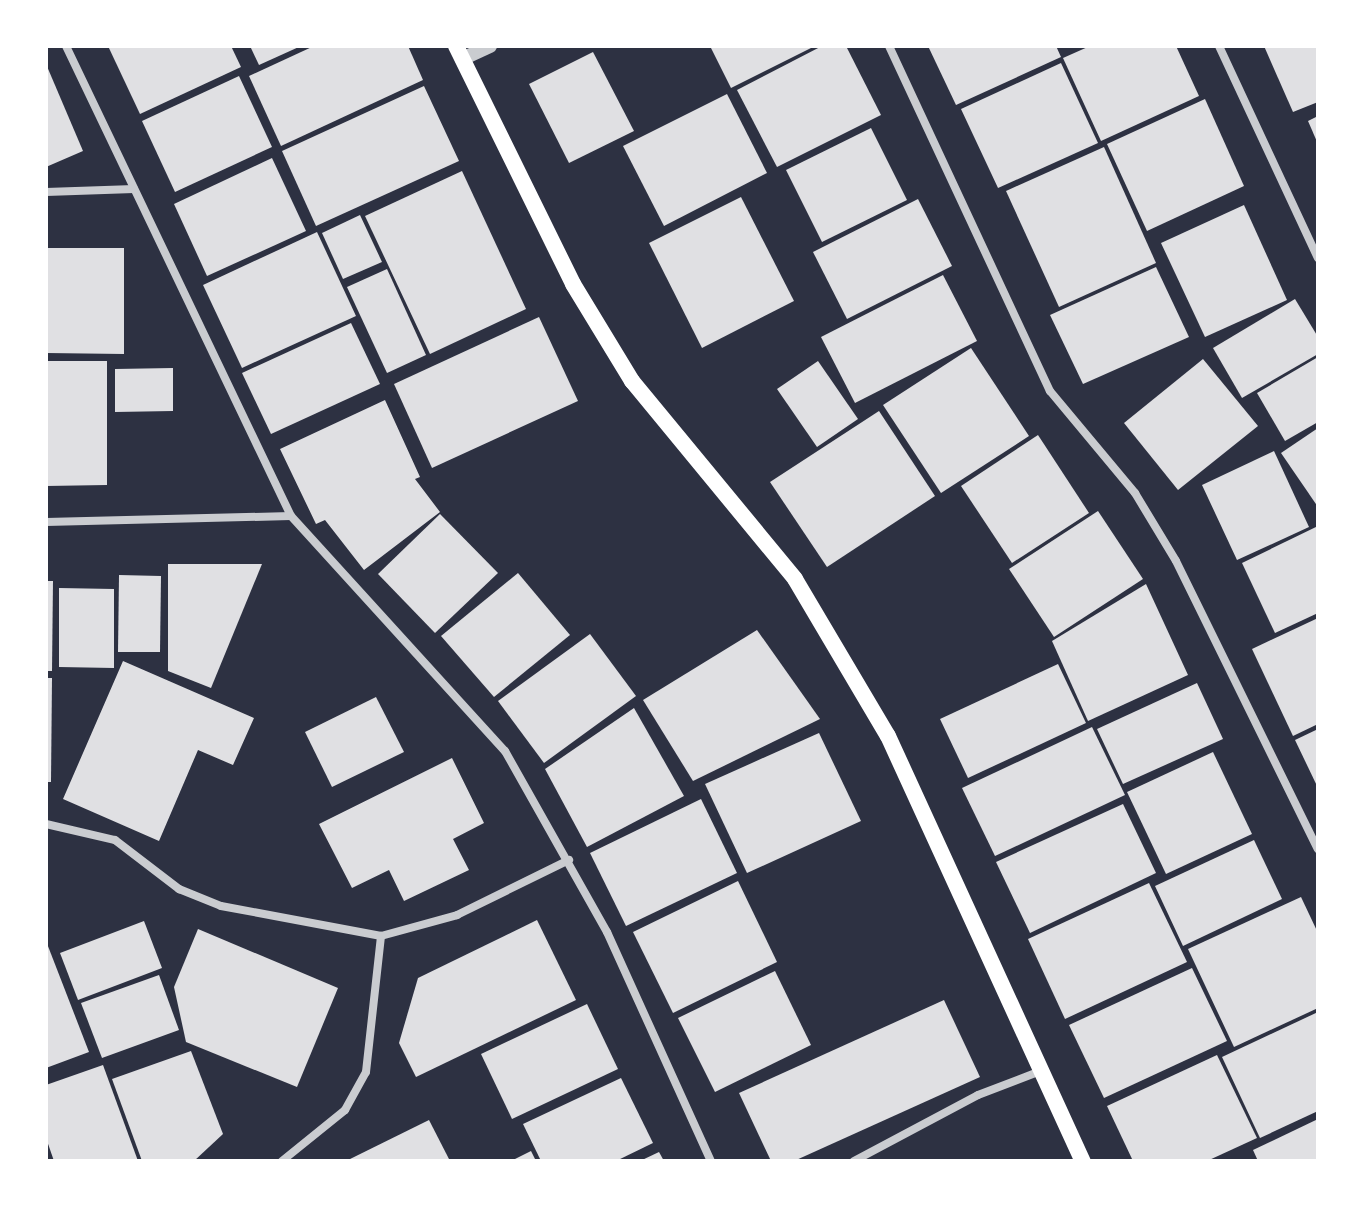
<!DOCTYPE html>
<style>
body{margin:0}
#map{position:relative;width:1364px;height:1207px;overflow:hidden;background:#2d3142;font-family:Inter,sans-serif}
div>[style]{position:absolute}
.building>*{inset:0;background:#e0e0e3}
.minor>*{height:8px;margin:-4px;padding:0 4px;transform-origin:4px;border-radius:4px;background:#caccd0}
.tertiary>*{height:14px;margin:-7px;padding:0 7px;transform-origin:7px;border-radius:7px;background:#caccd0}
.secondary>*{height:16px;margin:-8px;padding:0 8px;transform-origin:8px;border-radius:8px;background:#fff}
span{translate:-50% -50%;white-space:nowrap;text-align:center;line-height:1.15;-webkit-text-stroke:6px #fff;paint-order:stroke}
.frame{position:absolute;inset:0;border:48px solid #fff;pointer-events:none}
</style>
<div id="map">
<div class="building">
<div style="clip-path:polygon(108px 46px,231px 46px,241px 67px,140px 114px)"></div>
<div style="clip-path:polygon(250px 46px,301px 46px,259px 65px)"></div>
<div style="clip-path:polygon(314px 46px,408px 46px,423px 80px,281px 146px,249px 76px)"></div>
<div style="clip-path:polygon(710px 46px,815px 46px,731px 88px)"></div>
<div style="clip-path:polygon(822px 46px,846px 46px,881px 115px,777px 167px,737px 90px)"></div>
<div style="clip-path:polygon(928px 46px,1056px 46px,1061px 57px,956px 105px)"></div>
<div style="clip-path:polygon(1090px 46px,1176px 46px,1199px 96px,1101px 141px,1063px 58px)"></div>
<div style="clip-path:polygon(1264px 46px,1318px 46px,1318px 102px,1293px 112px)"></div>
<div style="clip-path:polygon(593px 52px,634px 131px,569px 163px,529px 84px)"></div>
<div style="clip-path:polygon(1061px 63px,1098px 143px,998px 188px,961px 109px)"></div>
<div style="clip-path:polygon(46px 64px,83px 151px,46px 167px)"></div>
<div style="clip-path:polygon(239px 76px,272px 147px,175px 192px,142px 121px)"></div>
<div style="clip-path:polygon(424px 86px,459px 161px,316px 226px,282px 151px)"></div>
<div style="clip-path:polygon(727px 94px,767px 173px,664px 226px,623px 146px)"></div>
<div style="clip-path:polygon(1205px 99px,1244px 186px,1147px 231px,1107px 144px)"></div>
<div style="clip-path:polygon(1318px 116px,1318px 144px,1308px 121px)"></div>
<div style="clip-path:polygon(871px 128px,907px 200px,822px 242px,786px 170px)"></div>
<div style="clip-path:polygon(1104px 147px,1156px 263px,1059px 307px,1006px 191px)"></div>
<div style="clip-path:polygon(272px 158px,306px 231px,207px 276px,174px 204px)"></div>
<div style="clip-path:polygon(462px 171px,526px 309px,430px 354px,365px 216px)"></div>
<div style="clip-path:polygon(741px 197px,794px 301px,702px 348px,649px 243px)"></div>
<div style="clip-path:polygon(918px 199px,952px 266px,847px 319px,813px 252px)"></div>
<div style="clip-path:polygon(1244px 205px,1287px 300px,1205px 337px,1161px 243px)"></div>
<div style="clip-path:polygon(360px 215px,382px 262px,343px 279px,322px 233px)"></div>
<div style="clip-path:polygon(317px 232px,356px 316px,242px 368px,203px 285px)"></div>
<div style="clip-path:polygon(46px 248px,124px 248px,124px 354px,46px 353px)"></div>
<div style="clip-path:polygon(1156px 267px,1189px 337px,1083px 384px,1050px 315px)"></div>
<div style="clip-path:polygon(387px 269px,426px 355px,387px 373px,347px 287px)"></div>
<div style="clip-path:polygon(943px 275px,977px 341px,855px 403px,821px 337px)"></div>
<div style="clip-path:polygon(1295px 299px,1318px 337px,1318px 354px,1242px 398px,1213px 348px)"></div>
<div style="clip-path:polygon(539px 317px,578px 401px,432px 468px,394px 384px)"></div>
<div style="clip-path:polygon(351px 323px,380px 384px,271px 434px,242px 373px)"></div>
<div style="clip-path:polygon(971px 348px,1029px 436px,941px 493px,883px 405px)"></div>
<div style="clip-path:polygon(1318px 357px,1318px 422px,1285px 441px,1257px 393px)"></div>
<div style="clip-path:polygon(1203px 359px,1258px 426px,1178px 490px,1124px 423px)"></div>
<div style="clip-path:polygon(46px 361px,107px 361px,107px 485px,46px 486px)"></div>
<div style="clip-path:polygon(818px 361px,858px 419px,817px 447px,777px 389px)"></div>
<div style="clip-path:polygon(173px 368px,173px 411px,115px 412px,115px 369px)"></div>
<div style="clip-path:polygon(385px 400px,420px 477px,415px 479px,440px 512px,364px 570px,325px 520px,316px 524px,280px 449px)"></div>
<div style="clip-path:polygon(879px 411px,935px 496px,827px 567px,770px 482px)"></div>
<div style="clip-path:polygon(1318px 428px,1318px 507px,1281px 453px)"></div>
<div style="clip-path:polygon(1038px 435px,1089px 513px,1012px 563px,961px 486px)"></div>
<div style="clip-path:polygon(1274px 451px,1309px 527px,1237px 560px,1202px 485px)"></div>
<div style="clip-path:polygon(1098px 511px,1143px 579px,1054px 637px,1009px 569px)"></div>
<div style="clip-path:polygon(440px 514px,498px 573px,435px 633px,378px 574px)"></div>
<div style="clip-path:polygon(1318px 526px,1318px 613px,1275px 633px,1242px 563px)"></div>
<div style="clip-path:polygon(168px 564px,262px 564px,211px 688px,168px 671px)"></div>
<div style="clip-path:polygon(518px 573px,570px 635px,494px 697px,441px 636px)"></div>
<div style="clip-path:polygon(119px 575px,161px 576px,160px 652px,118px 652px)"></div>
<div style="clip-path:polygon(46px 581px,53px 581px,52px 671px,46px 671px)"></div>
<div style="clip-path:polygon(1146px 584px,1188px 675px,1088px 721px,1052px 641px)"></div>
<div style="clip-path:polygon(59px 588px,114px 589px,114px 668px,59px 667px)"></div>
<div style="clip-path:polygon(1318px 618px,1318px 724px,1293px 736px,1252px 649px)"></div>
<div style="clip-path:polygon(757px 630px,820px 719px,693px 781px,643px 700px)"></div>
<div style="clip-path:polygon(590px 634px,636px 696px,544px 763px,498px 701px)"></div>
<div style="clip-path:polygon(123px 661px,254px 718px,233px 765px,198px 750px,159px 841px,63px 799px)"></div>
<div style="clip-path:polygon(1058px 664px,1086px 723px,968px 778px,940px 719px)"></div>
<div style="clip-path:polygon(46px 678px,52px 678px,51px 782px,46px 782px)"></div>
<div style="clip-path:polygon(1197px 683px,1223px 739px,1123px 784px,1097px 729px)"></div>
<div style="clip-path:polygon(376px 697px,404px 752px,332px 787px,305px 732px)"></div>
<div style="clip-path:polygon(634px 708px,684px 796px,587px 847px,545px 769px)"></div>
<div style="clip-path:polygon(1092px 727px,1125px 795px,995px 856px,962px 788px)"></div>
<div style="clip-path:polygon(1318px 729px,1318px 788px,1295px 740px)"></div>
<div style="clip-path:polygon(819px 733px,861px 821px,747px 873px,705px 784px)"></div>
<div style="clip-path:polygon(1213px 752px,1252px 834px,1166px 874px,1127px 792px)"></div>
<div style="clip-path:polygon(452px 758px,484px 823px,453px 839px,469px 870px,404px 901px,389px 870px,352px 888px,319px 824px)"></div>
<div style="clip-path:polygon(701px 799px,737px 873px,626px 926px,590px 853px)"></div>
<div style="clip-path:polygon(1123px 804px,1156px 873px,1030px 933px,996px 862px)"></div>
<div style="clip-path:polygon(1254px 840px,1282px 899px,1183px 946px,1155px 886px)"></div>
<div style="clip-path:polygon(738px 881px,777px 962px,673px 1013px,633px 932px)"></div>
<div style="clip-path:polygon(1149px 883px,1187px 962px,1065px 1019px,1028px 939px)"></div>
<div style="clip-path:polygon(1301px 897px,1318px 933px,1318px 1008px,1234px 1047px,1188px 949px)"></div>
<div style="clip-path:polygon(537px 920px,576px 1000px,416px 1077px,399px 1043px,418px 978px)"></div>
<div style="clip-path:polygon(144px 921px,162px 968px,78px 1000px,60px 953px)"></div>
<div style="clip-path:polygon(198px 929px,338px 988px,297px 1087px,186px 1042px,174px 987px)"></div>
<div style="clip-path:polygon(46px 941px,89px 1052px,46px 1068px)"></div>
<div style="clip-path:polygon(1192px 968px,1227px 1041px,1104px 1098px,1069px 1025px)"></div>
<div style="clip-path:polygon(775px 971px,811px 1045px,715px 1092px,678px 1018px)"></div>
<div style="clip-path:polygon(159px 975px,179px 1030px,102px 1058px,81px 1003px)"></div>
<div style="clip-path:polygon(944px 1000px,980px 1077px,794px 1161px,771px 1161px,739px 1093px)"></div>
<div style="clip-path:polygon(587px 1004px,618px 1069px,512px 1119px,481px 1054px)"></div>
<div style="clip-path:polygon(1318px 1012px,1318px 1111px,1260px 1138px,1222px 1057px)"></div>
<div style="clip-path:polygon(191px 1051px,223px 1134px,194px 1161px,142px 1161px,112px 1079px)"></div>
<div style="clip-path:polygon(1217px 1055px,1257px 1138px,1207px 1161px,1133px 1161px,1107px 1106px)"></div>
<div style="clip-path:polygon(103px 1065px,138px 1161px,54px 1161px,46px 1138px,46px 1085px)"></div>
<div style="clip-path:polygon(621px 1078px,653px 1143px,616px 1161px,541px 1161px,523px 1124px)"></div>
<div style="clip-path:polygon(1318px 1119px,1318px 1161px,1258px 1161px,1253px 1150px)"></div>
<div style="clip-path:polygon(429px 1120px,450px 1161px,346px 1161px)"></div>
<div style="clip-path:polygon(531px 1151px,536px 1161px,511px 1161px)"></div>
<div style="clip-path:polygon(659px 1152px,664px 1161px,640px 1161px)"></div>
</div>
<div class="minor">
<div style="left:66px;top:46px;width:521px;rotate:64.42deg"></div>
<div style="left:291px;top:516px;width:318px;rotate:47.7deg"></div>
<div style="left:505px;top:751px;width:208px;rotate:60.6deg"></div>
<div style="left:607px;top:932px;width:252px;rotate:65.6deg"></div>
<div style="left:889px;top:46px;width:381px;rotate:65deg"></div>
<div style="left:1050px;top:391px;width:133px;rotate:50.2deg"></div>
<div style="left:1135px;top:493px;width:79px;rotate:58.9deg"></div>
<div style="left:1176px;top:561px;width:321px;rotate:63.8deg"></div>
<div style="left:1219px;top:46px;width:234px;rotate:65deg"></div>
<div style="left:46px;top:192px;width:88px;rotate:-2deg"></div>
<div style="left:46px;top:522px;width:245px;rotate:-1.4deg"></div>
<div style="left:46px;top:824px;width:71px;rotate:13.1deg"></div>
<div style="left:115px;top:840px;width:81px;rotate:37.4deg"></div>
<div style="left:179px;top:889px;width:45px;rotate:22deg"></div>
<div style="left:221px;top:906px;width:163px;rotate:10.6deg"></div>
<div style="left:381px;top:936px;width:79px;rotate:-15.4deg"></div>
<div style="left:457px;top:915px;width:125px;rotate:-26.2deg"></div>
<div style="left:282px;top:1161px;width:81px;rotate:-39deg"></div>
<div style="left:345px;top:1110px;width:43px;rotate:-61.1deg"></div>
<div style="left:366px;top:1072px;width:137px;rotate:-83.7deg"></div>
<div style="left:854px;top:1161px;width:140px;rotate:-28deg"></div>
<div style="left:978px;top:1095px;width:67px;rotate:-20.9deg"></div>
</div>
<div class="tertiary">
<div style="left:462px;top:59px;width:31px;rotate:-25deg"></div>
</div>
<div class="secondary">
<div style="left:456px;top:46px;width:265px;rotate:63.8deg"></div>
<div style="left:573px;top:284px;width:114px;rotate:58.7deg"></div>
<div style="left:632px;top:381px;width:256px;rotate:50.5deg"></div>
<div style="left:795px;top:579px;width:182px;rotate:59.4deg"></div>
<div style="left:888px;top:736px;width:468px;rotate:65.4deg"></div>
</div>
<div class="frame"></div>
</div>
